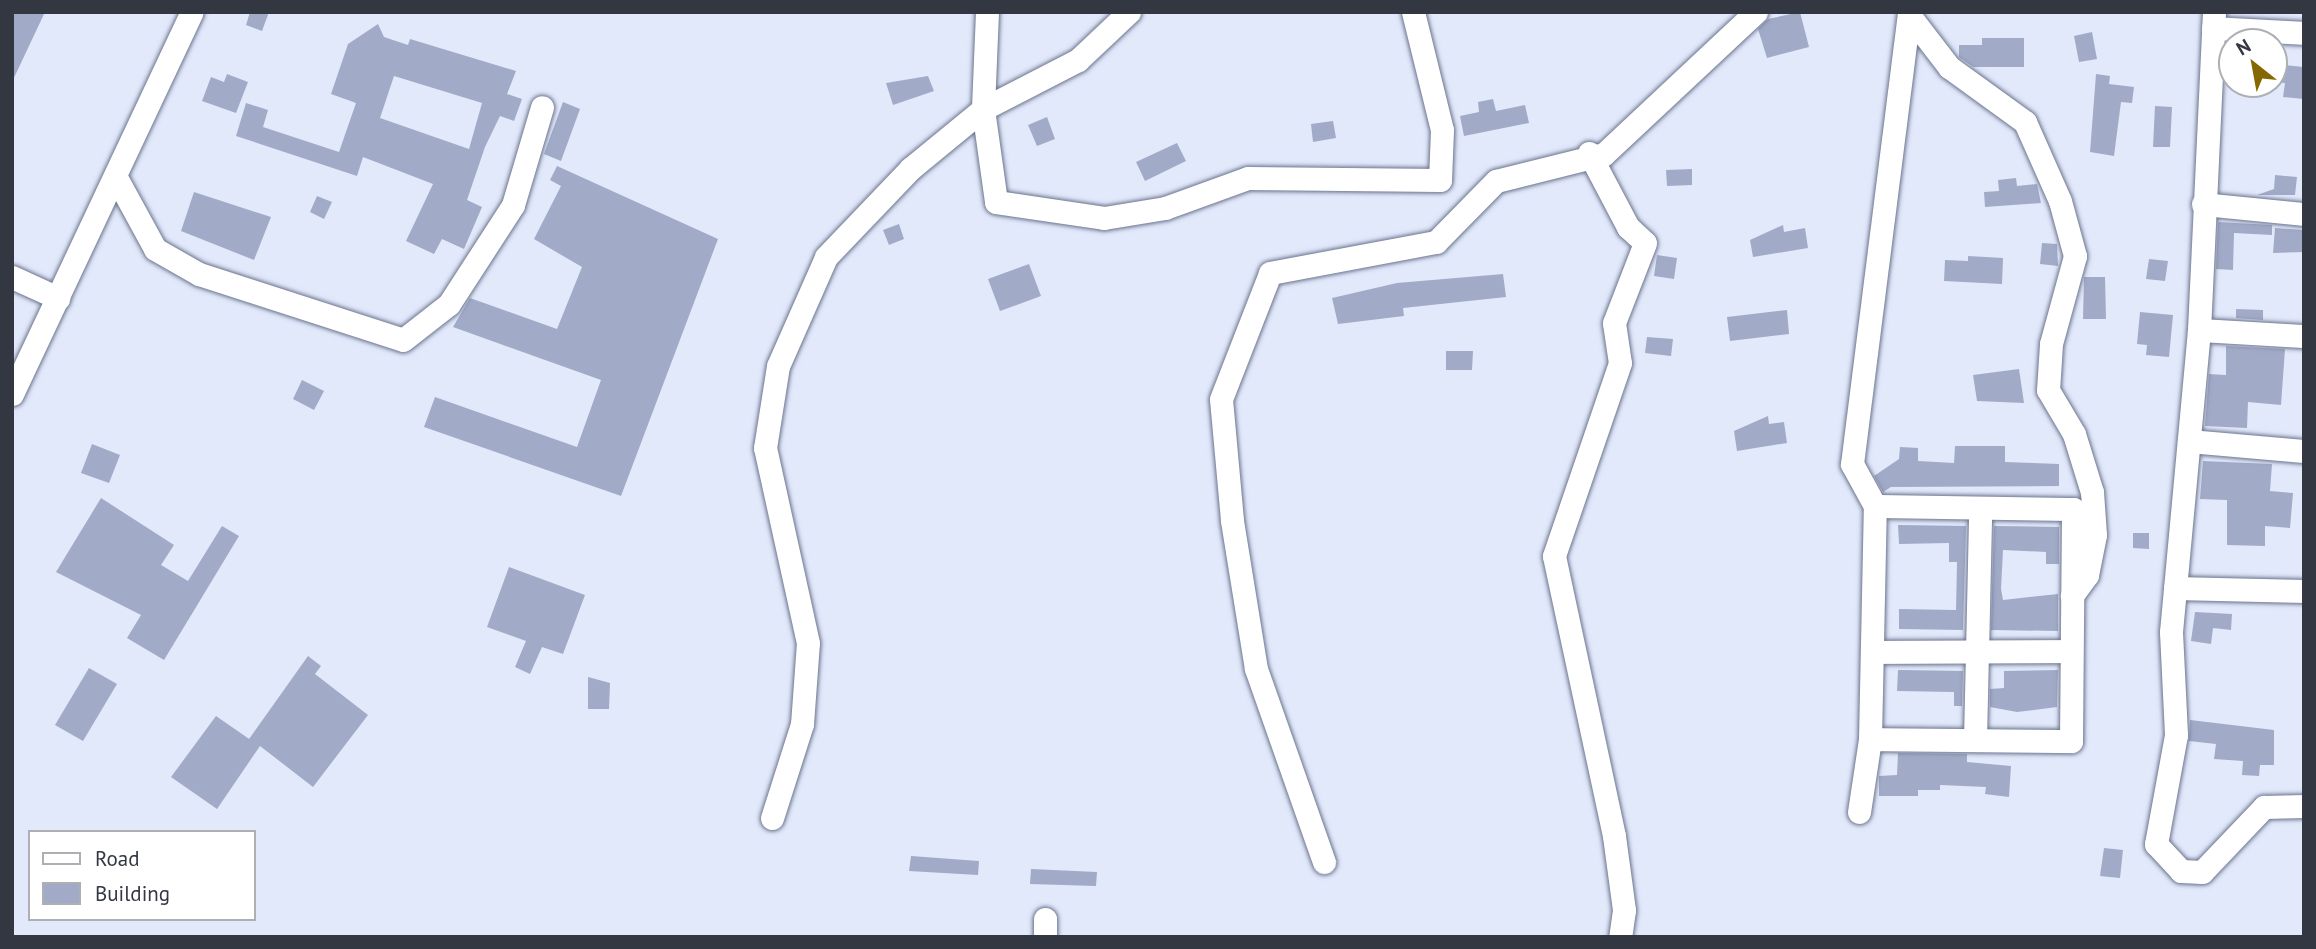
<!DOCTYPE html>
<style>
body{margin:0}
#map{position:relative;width:2316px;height:949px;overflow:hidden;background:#e2e9fb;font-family:"PT Sans",sans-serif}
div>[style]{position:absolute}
.building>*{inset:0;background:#a1abc7}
.roads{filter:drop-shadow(0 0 2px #6a748d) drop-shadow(0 0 2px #6a748d)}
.minor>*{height:23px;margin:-11.5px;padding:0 11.5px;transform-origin:11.5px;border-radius:11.5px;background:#fff}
span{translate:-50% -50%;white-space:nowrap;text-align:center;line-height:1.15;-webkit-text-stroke:7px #fff;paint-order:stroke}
.frame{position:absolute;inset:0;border:14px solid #333742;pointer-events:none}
.legend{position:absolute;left:28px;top:830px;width:228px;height:91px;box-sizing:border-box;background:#fff;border:2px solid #adafb3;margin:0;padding:9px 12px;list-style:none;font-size:21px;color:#333742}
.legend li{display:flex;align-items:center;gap:14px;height:35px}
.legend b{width:35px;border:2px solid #adafb3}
.north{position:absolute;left:2218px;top:28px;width:70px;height:70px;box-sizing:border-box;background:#fff;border:2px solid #adafb3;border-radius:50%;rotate:329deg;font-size:19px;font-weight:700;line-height:28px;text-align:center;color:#333742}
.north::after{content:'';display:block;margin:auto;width:24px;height:32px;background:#856801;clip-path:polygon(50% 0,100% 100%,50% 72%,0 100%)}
</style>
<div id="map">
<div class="building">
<div style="clip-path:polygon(12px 12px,45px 12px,12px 82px)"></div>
<div style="clip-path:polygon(250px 12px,269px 12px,262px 31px,246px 25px)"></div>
<div style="clip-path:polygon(1800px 12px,1809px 47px,1767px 58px,1758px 29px,1768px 19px)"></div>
<div style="clip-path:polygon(evenodd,378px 24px,384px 37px,408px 45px,410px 39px,516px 71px,507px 94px,522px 99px,514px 121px,500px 116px,485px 147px,467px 200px,482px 207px,464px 249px,442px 239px,434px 254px,406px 241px,433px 184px,363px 157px,357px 176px,236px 136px,246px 103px,268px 110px,263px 127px,339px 152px,356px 103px,331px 94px,348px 44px,378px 24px,394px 76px,482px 103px,469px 149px,380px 118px,394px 76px)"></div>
<div style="clip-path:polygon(2092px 32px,2097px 59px,2079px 62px,2074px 36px)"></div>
<div style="clip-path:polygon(1982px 38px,2024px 38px,2024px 67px,1973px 67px,1959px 57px,1959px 45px,1982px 45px)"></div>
<div style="clip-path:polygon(2274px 64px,2304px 67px,2304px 99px,2283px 97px,2285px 83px,2274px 82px)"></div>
<div style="clip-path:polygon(227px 74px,248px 82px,236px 113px,202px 101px,211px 77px,224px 82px)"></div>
<div style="clip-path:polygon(2096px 74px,2110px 76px,2109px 84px,2134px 87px,2132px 103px,2121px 102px,2114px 156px,2090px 152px)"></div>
<div style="clip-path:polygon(928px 76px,934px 91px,893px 105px,886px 83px)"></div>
<div style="clip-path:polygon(1493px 99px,1496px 111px,1525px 105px,1529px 123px,1464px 136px,1460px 116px,1479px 112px,1478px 102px)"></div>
<div style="clip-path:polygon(563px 102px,580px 109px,561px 161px,544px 154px)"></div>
<div style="clip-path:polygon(2155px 106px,2172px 107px,2170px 147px,2153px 147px)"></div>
<div style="clip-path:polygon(1047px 117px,1055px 139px,1037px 146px,1028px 125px)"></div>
<div style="clip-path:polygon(1333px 121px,1336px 138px,1313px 142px,1311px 124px)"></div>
<div style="clip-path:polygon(1177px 143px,1186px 161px,1145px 181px,1136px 162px)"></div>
<div style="clip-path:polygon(557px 166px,718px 239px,621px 496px,424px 427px,435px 397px,577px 447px,601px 380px,453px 327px,470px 298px,557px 329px,582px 267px,534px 239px,561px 186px,550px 180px)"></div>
<div style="clip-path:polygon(1692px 169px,1692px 185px,1667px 186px,1666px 170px)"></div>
<div style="clip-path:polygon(2275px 175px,2297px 177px,2295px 195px,2257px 195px,2274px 189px)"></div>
<div style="clip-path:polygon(2016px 178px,2017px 186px,2037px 184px,2041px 203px,1985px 207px,1984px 192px,1999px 191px,1998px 180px)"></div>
<div style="clip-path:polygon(194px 192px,271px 217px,254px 260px,181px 231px)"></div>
<div style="clip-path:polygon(317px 196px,332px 202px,324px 219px,310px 212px)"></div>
<div style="clip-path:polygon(2218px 222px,2272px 225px,2272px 235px,2234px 233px,2233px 270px,2216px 269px)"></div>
<div style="clip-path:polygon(899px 224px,904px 239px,889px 245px,883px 230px)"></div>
<div style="clip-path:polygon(1783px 225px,1784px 232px,1805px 228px,1808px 248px,1753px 257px,1750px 240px)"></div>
<div style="clip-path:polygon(2275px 228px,2304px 230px,2304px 252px,2273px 253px)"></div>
<div style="clip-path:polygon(2042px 243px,2057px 244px,2058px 266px,2040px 264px)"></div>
<div style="clip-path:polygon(1657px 255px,1677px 258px,1674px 279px,1654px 276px)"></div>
<div style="clip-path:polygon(1968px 256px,2003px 258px,2002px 284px,1944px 281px,1945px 260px,1968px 261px)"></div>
<div style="clip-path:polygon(2149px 259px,2168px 261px,2165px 281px,2146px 279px)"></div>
<div style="clip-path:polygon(1029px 264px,1041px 296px,1000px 311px,988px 279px)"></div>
<div style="clip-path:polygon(1503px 274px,1506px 297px,1403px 308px,1404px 316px,1338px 324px,1332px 298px,1397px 283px)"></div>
<div style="clip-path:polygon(2084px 277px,2105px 277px,2106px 319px,2083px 319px)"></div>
<div style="clip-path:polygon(2236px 309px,2263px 310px,2263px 320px,2236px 318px)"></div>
<div style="clip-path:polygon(1787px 310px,1789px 334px,1730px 341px,1727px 317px)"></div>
<div style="clip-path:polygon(2140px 312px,2173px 315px,2169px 357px,2146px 355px,2147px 345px,2137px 344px)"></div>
<div style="clip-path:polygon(1647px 337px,1673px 339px,1671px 356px,1645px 353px)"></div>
<div style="clip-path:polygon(2226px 346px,2285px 349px,2281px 405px,2248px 402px,2247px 428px,2205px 426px,2209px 374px,2226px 375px)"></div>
<div style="clip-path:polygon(1446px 351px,1473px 351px,1472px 370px,1446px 370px)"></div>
<div style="clip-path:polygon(2019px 369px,2024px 403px,1977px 401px,1973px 375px)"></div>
<div style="clip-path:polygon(302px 380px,324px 391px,314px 410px,293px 399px)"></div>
<div style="clip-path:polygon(1768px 416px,1769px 424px,1784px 422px,1787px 443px,1737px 451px,1734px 431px)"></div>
<div style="clip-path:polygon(92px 444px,120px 455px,109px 483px,81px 473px)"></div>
<div style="clip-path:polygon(1955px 446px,2005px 446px,2005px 462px,2059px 464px,2059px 486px,1891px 487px,1883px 492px,1874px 476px,1899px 459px,1900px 447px,1918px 448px,1918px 461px,1954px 463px)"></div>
<div style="clip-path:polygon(2203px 461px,2272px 464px,2270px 491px,2293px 493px,2290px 528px,2265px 526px,2265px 546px,2227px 545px,2227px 500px,2200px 499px)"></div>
<div style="clip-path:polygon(101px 498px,174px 545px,161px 565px,188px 581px,222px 526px,239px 536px,164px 660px,127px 638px,141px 615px,56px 572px)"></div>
<div style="clip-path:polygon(1898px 525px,1966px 526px,1963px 630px,1899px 629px,1899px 609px,1956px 610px,1957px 562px,1949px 562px,1949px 543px,1899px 544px)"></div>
<div style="clip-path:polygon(1994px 526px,2059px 527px,2059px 564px,2046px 564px,2046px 552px,2003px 550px,2001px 589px,2003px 600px,2058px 594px,2058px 631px,1991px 630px)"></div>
<div style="clip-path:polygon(2133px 533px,2149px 533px,2149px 549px,2133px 548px)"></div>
<div style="clip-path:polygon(509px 567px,585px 595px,563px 654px,542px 647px,530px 674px,515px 667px,526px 641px,487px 627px)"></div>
<div style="clip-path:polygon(2195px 612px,2232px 614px,2231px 630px,2213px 628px,2211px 644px,2191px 641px)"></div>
<div style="clip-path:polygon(308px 656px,321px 666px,315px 674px,368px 715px,313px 787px,260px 746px,217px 809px,171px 777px,216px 716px,255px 743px,249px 739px)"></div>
<div style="clip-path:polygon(89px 668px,117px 684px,83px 741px,55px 725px)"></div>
<div style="clip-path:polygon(1898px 670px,1963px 671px,1962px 706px,1954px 706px,1954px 692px,1897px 691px)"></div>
<div style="clip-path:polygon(2058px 670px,2057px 707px,2017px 712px,1990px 707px,1990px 689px,2004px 688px,2004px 671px)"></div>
<div style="clip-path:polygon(588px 677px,610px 683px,609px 709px,588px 709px)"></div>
<div style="clip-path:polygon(2190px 720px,2274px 730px,2274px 765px,2260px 765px,2259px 776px,2242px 775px,2243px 761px,2214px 759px,2216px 744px,2189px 741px)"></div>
<div style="clip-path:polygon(1898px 753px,1967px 754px,1967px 762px,2011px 766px,2009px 797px,1985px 794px,1986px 787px,1940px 785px,1940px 790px,1918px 790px,1918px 796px,1879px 796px,1879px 776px,1897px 775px)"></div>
<div style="clip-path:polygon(2104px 848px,2123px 850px,2120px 878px,2100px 876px)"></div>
<div style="clip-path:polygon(911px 856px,979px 861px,978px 875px,909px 871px)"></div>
<div style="clip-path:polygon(1031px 869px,1097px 872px,1096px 886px,1030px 884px)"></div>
</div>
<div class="roads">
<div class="minor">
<div style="left:987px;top:12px;width:97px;rotate:92.4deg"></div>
<div style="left:983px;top:109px;width:94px;rotate:82deg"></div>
<div style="left:996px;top:202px;width:109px;rotate:8.4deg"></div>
<div style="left:1104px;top:218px;width:62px;rotate:-9.3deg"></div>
<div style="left:1165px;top:208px;width:88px;rotate:-19.9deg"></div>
<div style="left:1248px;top:178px;width:192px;rotate:0.6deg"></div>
<div style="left:1440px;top:180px;width:50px;rotate:-87.7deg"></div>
<div style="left:1442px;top:130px;width:122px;rotate:-103.8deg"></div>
<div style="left:2214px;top:12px;width:318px;rotate:92.7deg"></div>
<div style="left:2199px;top:330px;width:303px;rotate:95.3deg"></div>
<div style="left:2171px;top:632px;width:103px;rotate:87.2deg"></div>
<div style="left:2176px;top:735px;width:111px;rotate:100.4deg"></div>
<div style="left:2156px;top:844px;width:37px;rotate:47deg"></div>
<div style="left:2181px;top:871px;width:21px;rotate:3deg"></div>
<div style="left:2202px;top:872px;width:90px;rotate:-46.4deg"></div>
<div style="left:2264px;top:807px;width:40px;rotate:-1.4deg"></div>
<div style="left:1909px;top:15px;width:66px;rotate:52.4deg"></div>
<div style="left:1949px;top:67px;width:94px;rotate:35.9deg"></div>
<div style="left:2025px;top:122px;width:86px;rotate:66.1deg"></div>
<div style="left:2060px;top:201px;width:57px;rotate:74.7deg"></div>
<div style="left:2075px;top:256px;width:91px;rotate:105.3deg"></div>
<div style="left:2051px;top:344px;width:46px;rotate:93.7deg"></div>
<div style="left:2048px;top:390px;width:51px;rotate:59.4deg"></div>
<div style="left:2074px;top:434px;width:61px;rotate:72.8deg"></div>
<div style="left:2092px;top:492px;width:43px;rotate:86deg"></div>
<div style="left:2095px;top:535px;width:41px;rotate:101.3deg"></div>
<div style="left:2087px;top:575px;width:26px;rotate:126deg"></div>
<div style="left:2213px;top:28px;width:91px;rotate:3.1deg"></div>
<div style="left:1589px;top:153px;width:84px;rotate:62.2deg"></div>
<div style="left:1628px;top:227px;width:23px;rotate:43deg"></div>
<div style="left:1645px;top:243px;width:86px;rotate:111.2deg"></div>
<div style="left:1614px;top:323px;width:40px;rotate:81.5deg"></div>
<div style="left:1620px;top:363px;width:204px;rotate:108.9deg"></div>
<div style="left:1554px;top:556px;width:286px;rotate:77.9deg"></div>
<div style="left:1614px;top:836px;width:75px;rotate:82.3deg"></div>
<div style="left:1624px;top:910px;width:27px;rotate:98deg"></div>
<div style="left:118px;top:181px;width:77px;rotate:61.4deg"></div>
<div style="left:155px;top:249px;width:51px;rotate:29.6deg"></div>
<div style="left:199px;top:274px;width:214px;rotate:17.9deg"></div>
<div style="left:403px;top:340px;width:58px;rotate:-38deg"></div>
<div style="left:449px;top:304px;width:118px;rotate:-57.1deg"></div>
<div style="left:513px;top:205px;width:102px;rotate:-73.5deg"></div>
<div style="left:2203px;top:204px;width:101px;rotate:5.7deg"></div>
<div style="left:12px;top:277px;width:51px;rotate:24.5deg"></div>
<div style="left:2199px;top:330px;width:105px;rotate:3.3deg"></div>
<div style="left:12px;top:394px;width:422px;rotate:-64.8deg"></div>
<div style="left:2189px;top:441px;width:115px;rotate:5deg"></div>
<div style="left:2175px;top:588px;width:129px;rotate:1.3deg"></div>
<div style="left:1873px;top:652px;width:198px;rotate:-0.3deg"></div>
<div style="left:1870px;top:739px;width:201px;rotate:0.6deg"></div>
<div style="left:2071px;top:741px;width:232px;rotate:-89.5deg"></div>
<div style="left:2073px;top:509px;width:198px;rotate:-179.1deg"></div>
<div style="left:1975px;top:740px;width:229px;rotate:-88.7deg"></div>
<div style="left:1859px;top:812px;width:74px;rotate:-81.4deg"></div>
<div style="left:1870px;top:739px;width:233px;rotate:-88.8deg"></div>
<div style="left:1875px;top:506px;width:48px;rotate:-118.7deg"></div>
<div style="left:1852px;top:464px;width:456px;rotate:-82.8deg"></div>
<div style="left:772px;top:818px;width:99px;rotate:-72.3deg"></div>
<div style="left:802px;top:724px;width:81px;rotate:-85.8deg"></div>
<div style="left:808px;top:643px;width:200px;rotate:-102.4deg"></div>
<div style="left:765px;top:448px;width:83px;rotate:-81deg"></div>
<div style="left:778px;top:366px;width:119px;rotate:-66.2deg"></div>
<div style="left:826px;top:257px;width:122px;rotate:-46.3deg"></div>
<div style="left:910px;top:169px;width:94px;rotate:-39.4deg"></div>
<div style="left:983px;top:109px;width:107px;rotate:-27.3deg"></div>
<div style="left:1078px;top:60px;width:70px;rotate:-43.3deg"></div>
<div style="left:1324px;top:862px;width:205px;rotate:-109.4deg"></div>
<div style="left:1256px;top:669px;width:151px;rotate:-99.2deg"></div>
<div style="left:1232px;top:520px;width:121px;rotate:-95.2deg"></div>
<div style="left:1221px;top:399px;width:135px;rotate:-68.7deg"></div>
<div style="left:1270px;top:273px;width:169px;rotate:-10.6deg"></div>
<div style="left:1436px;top:242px;width:86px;rotate:-45.5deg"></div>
<div style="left:1496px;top:181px;width:111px;rotate:-14deg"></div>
<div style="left:1604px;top:154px;width:208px;rotate:-43.1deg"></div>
<div style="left:1045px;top:937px;width:18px;rotate:-90deg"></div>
</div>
</div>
<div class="frame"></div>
<ul class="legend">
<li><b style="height:9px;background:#fff"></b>Road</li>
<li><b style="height:19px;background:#a1abc7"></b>Building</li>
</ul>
<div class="north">N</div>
</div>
